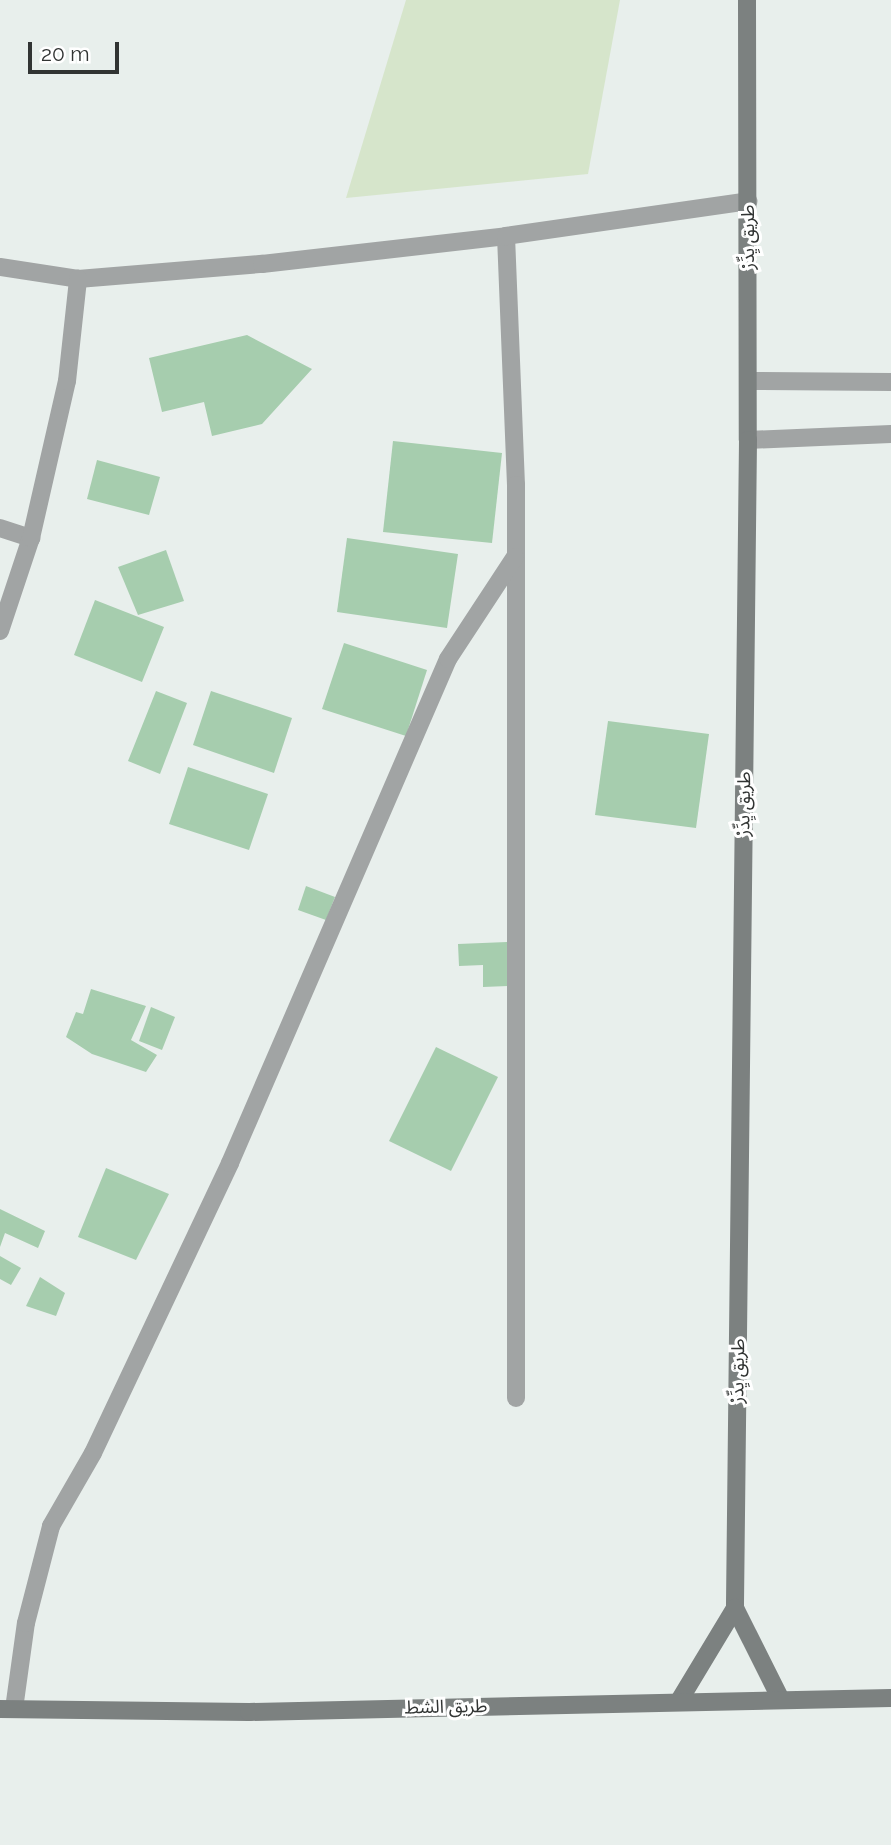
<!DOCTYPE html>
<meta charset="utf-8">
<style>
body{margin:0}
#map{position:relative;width:891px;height:1845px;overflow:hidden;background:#e8efec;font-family:Raleway,"Noto Sans Arabic",sans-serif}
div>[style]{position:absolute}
.green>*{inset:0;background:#d6e5cb}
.building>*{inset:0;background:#a6cdae}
.street>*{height:18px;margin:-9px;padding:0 9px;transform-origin:9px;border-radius:9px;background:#a1a4a4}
.secondary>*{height:18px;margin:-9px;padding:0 9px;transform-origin:9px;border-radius:9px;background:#7c8180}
span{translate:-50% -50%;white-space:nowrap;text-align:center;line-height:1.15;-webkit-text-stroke:6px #fff;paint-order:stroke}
.street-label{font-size:18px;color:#313433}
.scale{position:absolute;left:28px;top:42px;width:91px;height:32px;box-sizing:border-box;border:4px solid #313433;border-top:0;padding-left:9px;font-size:21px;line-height:24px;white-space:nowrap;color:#313433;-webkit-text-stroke:5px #fff;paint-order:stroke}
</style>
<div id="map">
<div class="green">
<div style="clip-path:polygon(406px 0,620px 0,588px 174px,346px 198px)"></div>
</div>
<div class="building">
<div style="clip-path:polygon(247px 335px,312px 369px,262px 424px,212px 436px,204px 402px,162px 412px,149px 358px)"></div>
<div style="clip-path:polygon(393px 441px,502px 453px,492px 543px,383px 532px)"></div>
<div style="clip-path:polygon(97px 460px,160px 477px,149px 515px,87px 499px)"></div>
<div style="clip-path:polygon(347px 538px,458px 554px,447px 628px,337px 612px)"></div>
<div style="clip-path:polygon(166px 550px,184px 601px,138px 615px,118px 567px)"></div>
<div style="clip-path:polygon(95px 600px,164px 627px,142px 682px,74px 655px)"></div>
<div style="clip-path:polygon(344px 643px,427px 670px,406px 736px,322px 709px)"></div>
<div style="clip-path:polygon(156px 691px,187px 703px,160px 774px,128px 761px)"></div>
<div style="clip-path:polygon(211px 691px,292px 718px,274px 773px,193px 745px)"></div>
<div style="clip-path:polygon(608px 721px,709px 734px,696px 828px,595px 815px)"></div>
<div style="clip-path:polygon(188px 767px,268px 794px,249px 850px,169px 824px)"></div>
<div style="clip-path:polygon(306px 886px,335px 897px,326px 920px,298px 910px)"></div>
<div style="clip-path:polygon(507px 942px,508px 986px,483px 987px,483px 965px,459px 966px,458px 944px)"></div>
<div style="clip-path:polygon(91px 989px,146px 1006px,131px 1040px,157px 1055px,146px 1072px,92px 1054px,66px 1037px,76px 1012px,83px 1014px)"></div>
<div style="clip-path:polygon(151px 1007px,175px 1017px,162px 1050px,139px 1041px)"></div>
<div style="clip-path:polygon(436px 1047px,498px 1077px,451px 1171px,389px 1141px)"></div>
<div style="clip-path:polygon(106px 1168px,169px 1194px,136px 1260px,78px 1237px)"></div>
<div style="clip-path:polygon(0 1209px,45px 1231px,38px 1248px,5px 1233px,0 1247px)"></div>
<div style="clip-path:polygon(0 1256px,21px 1268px,11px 1285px,0 1279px)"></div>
<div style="clip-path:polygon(40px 1277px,65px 1293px,56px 1316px,26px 1306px)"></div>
</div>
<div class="street">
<div style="left:506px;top:236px;width:249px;rotate:87.7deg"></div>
<div style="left:516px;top:485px;width:913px;rotate:90deg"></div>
<div style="left:0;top:267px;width:79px;rotate:8.7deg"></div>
<div style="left:78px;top:279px;width:185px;rotate:-4.7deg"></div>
<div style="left:262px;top:264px;width:246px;rotate:-6.5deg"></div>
<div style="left:506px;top:236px;width:245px;rotate:-8.2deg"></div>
<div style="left:748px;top:381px;width:143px;rotate:0.4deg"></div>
<div style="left:748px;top:440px;width:143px;rotate:-2.4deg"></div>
<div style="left:0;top:528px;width:33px;rotate:18deg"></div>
<div style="left:0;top:631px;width:98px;rotate:-71.6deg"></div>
<div style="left:31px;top:538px;width:161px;rotate:-77.1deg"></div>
<div style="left:67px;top:381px;width:103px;rotate:-83.8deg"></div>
<div style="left:14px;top:1709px;width:87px;rotate:-82.1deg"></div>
<div style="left:26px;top:1623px;width:100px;rotate:-75.5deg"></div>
<div style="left:51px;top:1526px;width:84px;rotate:-60.1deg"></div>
<div style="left:93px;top:1453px;width:321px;rotate:-64.7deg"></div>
<div style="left:230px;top:1163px;width:549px;rotate:-66.61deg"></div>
<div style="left:448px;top:659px;width:122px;rotate:-56.7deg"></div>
</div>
<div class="secondary">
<div style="left:747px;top:0;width:440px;rotate:89.9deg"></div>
<div style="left:748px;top:440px;width:1168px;rotate:90.64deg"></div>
<div style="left:735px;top:1608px;width:103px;rotate:63.4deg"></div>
<div style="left:679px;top:1701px;width:109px;rotate:-58.9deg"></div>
<div style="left:0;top:1709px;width:249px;rotate:0.7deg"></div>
<div style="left:249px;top:1712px;width:642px;rotate:-1.25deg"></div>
</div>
<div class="street-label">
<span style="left:748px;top:237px;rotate:-90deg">طريق يِدِّرْ</span>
<span style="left:744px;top:804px;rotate:-89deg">طريق يِدِّرْ</span>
<span style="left:738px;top:1371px;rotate:-89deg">طريق يِدِّرْ</span>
<span style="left:446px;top:1707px;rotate:-1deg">طريق الشط</span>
</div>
<div class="scale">20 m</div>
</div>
